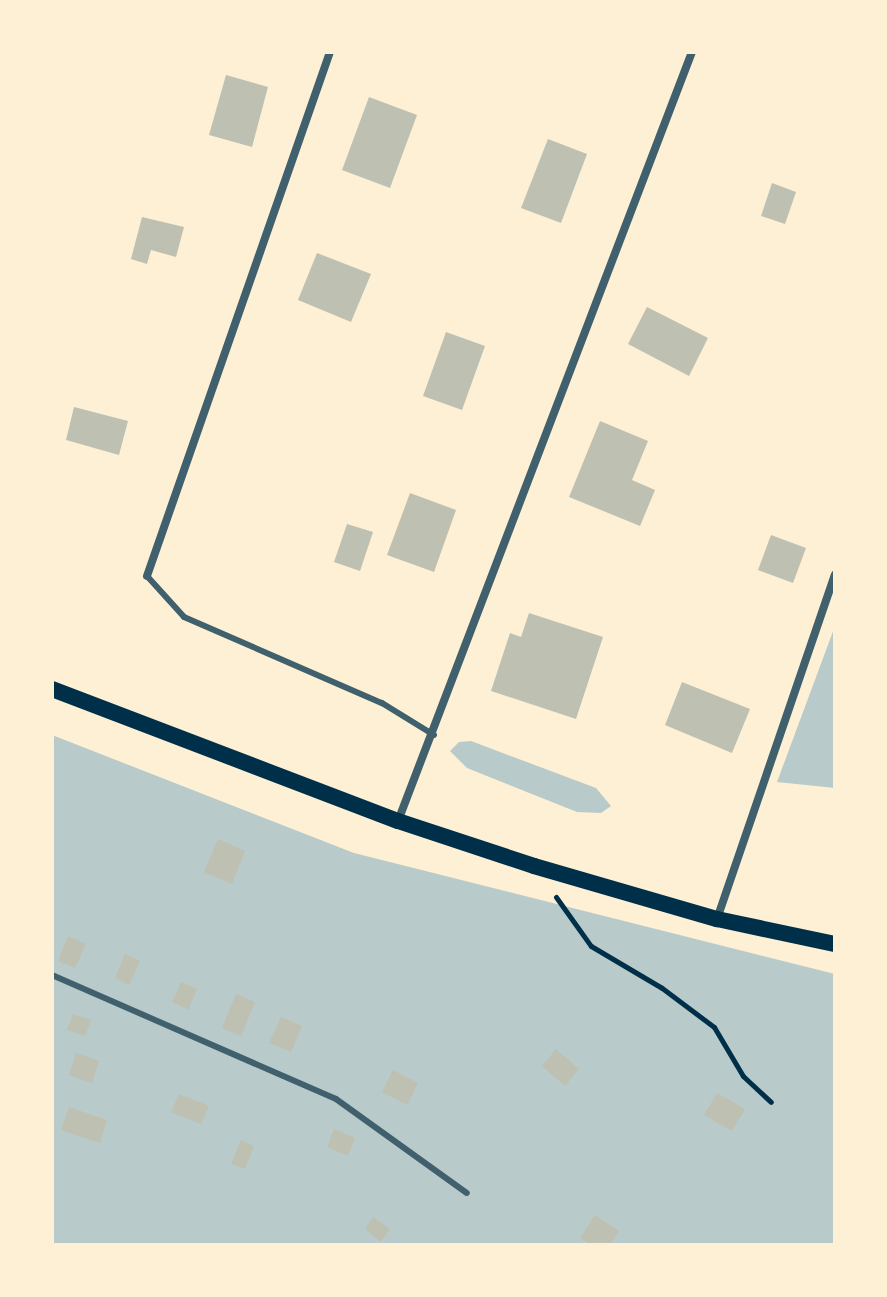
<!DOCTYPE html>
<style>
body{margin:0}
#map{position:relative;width:887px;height:1297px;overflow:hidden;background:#fdf0d5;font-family:"PT Sans",sans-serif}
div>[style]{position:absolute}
.green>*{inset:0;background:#b9caca}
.building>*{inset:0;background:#bec0b2}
.path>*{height:5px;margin:-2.5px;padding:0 2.5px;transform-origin:2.5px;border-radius:2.5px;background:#003049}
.service>*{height:6px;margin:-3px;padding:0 3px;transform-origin:3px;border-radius:3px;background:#3f606c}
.minor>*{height:8px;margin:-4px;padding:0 4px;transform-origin:4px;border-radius:4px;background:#3f606c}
.secondary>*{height:16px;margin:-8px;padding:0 8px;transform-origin:8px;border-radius:8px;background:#003049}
span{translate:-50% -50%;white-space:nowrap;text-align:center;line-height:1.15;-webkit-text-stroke:7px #fdf0d5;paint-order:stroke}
.frame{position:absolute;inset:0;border:54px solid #fdf0d5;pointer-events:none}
</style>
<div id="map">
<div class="green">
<div style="clip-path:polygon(835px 626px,835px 788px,777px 782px)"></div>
<div style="clip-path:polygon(52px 735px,354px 853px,835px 974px,835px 1245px,52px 1245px)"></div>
<div style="clip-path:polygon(471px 741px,596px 788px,611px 806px,601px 813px,577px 812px,467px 768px,450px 751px,459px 742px)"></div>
</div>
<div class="building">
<div style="clip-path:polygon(226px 75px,268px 87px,252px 147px,209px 135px)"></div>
<div style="clip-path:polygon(369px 97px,417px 115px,390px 188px,342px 170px)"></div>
<div style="clip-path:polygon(548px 139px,587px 154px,561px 223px,521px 208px)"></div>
<div style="clip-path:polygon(772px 183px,796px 192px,785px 224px,761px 216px)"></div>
<div style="clip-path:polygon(142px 217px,184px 227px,176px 257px,151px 250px,147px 264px,131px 259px)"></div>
<div style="clip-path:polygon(317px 253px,371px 274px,351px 322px,298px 300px)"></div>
<div style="clip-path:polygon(647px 307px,708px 338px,689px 376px,628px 344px)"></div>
<div style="clip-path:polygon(446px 332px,485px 346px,462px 410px,423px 396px)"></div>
<div style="clip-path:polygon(74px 407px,128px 421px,119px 455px,66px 440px)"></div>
<div style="clip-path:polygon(600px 421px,648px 441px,632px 480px,655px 490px,640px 526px,569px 497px)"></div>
<div style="clip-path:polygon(410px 493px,456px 510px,434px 572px,387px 555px)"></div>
<div style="clip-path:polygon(347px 524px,373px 532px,360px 571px,334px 562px)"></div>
<div style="clip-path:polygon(771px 535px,806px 548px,793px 583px,758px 570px)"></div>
<div style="clip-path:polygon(529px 613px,603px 637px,576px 719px,491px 691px,510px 633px,521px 637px)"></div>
<div style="clip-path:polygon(682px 682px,750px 709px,732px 753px,665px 725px)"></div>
<div style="clip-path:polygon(218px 839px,245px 851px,232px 884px,204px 872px)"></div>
<div style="clip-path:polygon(68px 936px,86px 944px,75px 968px,58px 961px)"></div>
<div style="clip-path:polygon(125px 954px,140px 961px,129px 985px,115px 978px)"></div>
<div style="clip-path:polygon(181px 982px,197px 989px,188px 1010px,172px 1002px)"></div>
<div style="clip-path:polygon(236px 994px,255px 1002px,241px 1036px,222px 1028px)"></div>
<div style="clip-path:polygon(73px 1014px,91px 1020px,85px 1036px,67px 1030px)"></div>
<div style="clip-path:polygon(281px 1017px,302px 1026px,291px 1052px,269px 1043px)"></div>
<div style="clip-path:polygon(556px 1049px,579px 1069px,565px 1086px,542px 1066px)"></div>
<div style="clip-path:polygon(76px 1053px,99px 1061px,92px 1083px,69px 1075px)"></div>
<div style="clip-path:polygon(393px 1070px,418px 1083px,407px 1105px,382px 1092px)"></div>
<div style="clip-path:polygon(717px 1093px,745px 1109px,732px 1131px,704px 1115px)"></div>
<div style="clip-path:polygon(179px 1094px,209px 1106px,201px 1124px,171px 1112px)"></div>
<div style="clip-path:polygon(69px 1107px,107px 1120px,100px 1143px,61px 1130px)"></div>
<div style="clip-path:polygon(334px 1129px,355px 1138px,348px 1156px,327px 1147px)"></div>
<div style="clip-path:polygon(241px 1140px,254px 1146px,245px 1169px,231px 1164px)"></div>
<div style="clip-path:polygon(595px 1215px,619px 1231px,610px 1245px,591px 1245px,580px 1238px)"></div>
<div style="clip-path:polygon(373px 1217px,390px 1229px,381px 1242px,365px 1229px)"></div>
</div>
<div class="path">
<div style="left:556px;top:897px;width:60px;rotate:54.5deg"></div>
<div style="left:591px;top:946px;width:82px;rotate:30.6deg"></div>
<div style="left:662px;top:988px;width:65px;rotate:36.9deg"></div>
<div style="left:714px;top:1027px;width:57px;rotate:59.4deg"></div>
<div style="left:743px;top:1076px;width:38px;rotate:43deg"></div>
</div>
<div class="service">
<div style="left:147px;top:576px;width:55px;rotate:47.9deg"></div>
<div style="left:184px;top:617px;width:216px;rotate:23.5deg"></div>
<div style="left:382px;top:703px;width:61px;rotate:31.6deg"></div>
<div style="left:52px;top:975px;width:310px;rotate:23.6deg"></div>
<div style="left:336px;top:1099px;width:161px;rotate:35.7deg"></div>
</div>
<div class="minor">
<div style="left:147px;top:576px;width:555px;rotate:-70.75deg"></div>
<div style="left:398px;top:821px;width:823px;rotate:-69.08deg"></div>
<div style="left:717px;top:919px;width:364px;rotate:-71.1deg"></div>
</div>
<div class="secondary">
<div style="left:52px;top:689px;width:370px;rotate:20.9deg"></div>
<div style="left:398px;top:821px;width:143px;rotate:18.3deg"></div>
<div style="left:534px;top:866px;width:191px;rotate:16.2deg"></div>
<div style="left:717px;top:919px;width:121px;rotate:12deg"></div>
</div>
<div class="frame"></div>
</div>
